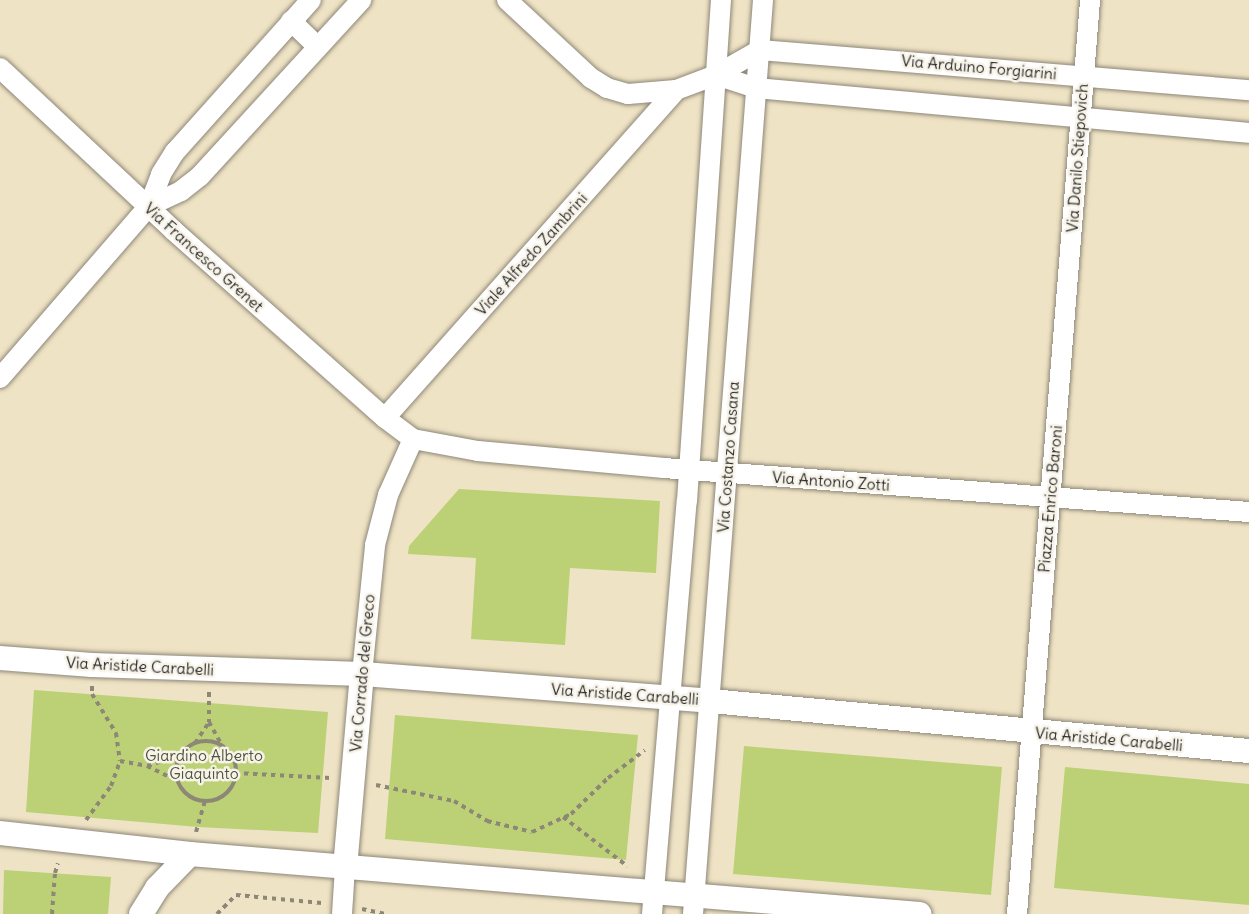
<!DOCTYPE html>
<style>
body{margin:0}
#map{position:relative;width:1249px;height:914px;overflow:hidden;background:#efe3c5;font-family:Delius,sans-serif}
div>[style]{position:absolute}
.green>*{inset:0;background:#bcd175}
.path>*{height:4px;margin-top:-2px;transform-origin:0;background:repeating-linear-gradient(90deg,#8d8778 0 4.5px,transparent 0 9px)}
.path>.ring{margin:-2px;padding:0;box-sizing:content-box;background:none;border:4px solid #8d8778;border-radius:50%}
.roads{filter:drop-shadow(0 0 2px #8d8778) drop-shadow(0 0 2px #8d8778)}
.minor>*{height:20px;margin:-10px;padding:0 10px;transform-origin:10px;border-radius:10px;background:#fff}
.tertiary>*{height:24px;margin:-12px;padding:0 12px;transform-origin:12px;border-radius:12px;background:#fff}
span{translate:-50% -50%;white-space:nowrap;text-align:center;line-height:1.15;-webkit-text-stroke:5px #f7f3e8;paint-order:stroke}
.street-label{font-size:16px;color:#2b2b2b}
.park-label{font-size:16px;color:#4f543e}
</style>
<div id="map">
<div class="green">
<div style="clip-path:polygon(459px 489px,660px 501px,656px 573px,570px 568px,565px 645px,471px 639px,476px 558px,408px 554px,409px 546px)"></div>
<div style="clip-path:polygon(34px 690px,328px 712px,318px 833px,198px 827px,26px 812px)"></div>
<div style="clip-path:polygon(395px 715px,638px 735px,626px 860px,385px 839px)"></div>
<div style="clip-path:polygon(744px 746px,1002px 767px,991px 895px,733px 874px)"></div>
<div style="clip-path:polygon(1065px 767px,1249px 784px,1249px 905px,1054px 888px)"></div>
<div style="clip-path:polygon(4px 870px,111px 877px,108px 914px,3px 914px)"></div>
</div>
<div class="path">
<div style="left:92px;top:686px;width:8px;rotate:90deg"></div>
<div style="left:92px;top:694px;width:46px;rotate:58.4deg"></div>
<div style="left:116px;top:733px;width:28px;rotate:82deg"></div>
<div style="left:120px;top:761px;width:27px;rotate:10deg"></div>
<div style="left:147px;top:766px;width:36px;rotate:-18deg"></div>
<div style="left:209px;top:692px;width:30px;rotate:90deg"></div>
<div style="left:209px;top:722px;width:25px;rotate:61deg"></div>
<div class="ring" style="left:176px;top:741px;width:56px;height:56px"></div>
<div style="left:195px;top:743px;width:25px;rotate:-56deg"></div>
<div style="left:147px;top:766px;width:34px;rotate:26deg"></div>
<div style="left:235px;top:773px;width:96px;rotate:3deg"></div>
<div style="left:376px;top:785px;width:80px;rotate:11.6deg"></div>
<div style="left:454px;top:801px;width:39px;rotate:31deg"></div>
<div style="left:487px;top:821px;width:46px;rotate:13.7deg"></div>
<div style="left:532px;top:832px;width:43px;rotate:-24.8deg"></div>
<div style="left:571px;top:814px;width:52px;rotate:-44.2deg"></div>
<div style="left:608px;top:778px;width:46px;rotate:-37.1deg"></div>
<div style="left:563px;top:817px;width:81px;rotate:37.4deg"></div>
<div style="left:86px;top:820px;width:42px;rotate:-53.7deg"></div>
<div style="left:111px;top:786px;width:27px;rotate:-70deg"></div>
<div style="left:196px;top:832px;width:32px;rotate:-74deg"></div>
<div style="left:362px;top:909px;width:25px;rotate:12deg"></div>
<div style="left:52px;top:914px;width:41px;rotate:-85.8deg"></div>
<div style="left:55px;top:873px;width:10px;rotate:-73deg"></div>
<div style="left:217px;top:914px;width:27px;rotate:-45deg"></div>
<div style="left:236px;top:895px;width:86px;rotate:5.3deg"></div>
</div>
<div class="roads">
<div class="minor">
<div style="left:507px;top:0;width:115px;rotate:42.9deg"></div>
<div style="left:591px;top:78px;width:19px;rotate:32deg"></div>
<div style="left:607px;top:88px;width:22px;rotate:16deg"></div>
<div style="left:628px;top:94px;width:48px;rotate:-4.8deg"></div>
<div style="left:676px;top:90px;width:43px;rotate:-20.6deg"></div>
<div style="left:716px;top:75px;width:51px;rotate:-29.6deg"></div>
<div style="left:760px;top:50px;width:491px;rotate:4.7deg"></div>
<div style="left:291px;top:21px;width:37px;rotate:44deg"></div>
<div style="left:0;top:68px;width:237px;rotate:43.1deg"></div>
<div style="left:173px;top:230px;width:283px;rotate:41.6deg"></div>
<div style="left:385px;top:418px;width:35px;rotate:37deg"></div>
<div style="left:413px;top:439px;width:66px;rotate:10.5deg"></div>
<div style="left:478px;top:451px;width:187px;rotate:5.2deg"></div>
<div style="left:664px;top:468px;width:587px;rotate:4.3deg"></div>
<div style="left:716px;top:75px;width:42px;rotate:18deg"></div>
<div style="left:756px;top:88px;width:495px;rotate:5.2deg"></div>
<div style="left:149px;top:206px;width:35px;rotate:-25deg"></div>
<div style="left:181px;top:191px;width:24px;rotate:-38deg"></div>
<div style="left:200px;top:176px;width:239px;rotate:-47.5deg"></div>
<div style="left:0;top:378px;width:228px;rotate:-49.1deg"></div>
<div style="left:149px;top:206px;width:34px;rotate:-69deg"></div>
<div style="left:161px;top:174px;width:26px;rotate:-58deg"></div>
<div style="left:175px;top:152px;width:204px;rotate:-48.2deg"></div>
<div style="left:385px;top:418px;width:438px;rotate:-48.4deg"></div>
<div style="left:362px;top:674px;width:130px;rotate:-84.2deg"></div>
<div style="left:375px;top:545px;width:52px;rotate:-75.4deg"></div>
<div style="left:388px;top:495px;width:61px;rotate:-65.9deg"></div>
<div style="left:342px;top:914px;width:46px;rotate:-86.3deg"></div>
<div style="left:652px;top:914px;width:414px;rotate:-85.2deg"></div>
<div style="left:687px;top:501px;width:502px;rotate:-86.12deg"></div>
<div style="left:693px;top:914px;width:917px;rotate:-85.62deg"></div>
<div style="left:1017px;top:914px;width:917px;rotate:-85.43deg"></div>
</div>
<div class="tertiary">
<div style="left:0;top:658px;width:92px;rotate:4.4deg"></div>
<div style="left:92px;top:665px;width:270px;rotate:1.9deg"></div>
<div style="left:362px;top:674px;width:350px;rotate:4.4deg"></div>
<div style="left:711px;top:701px;width:540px;rotate:5.31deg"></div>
<div style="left:0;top:833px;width:191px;rotate:6.3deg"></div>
<div style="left:190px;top:854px;width:732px;rotate:4.7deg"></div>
<div style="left:345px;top:868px;width:195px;rotate:-85deg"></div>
<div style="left:141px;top:914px;width:31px;rotate:-58deg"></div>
<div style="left:157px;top:888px;width:47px;rotate:-45.9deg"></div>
</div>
</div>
<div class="street-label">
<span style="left:979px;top:67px;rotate:5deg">Via Arduino Forgiarini</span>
<span style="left:1077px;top:158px;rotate:-86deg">Via Danilo Stiepovich</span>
<span style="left:531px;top:254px;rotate:-48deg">Viale Alfredo Zambrini</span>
<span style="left:204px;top:257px;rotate:42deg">Via Francesco Grenet</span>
<span style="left:728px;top:457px;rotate:-86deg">Via Costanzo Casana</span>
<span style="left:831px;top:481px;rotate:4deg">Via Antonio Zotti</span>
<span style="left:1050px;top:499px;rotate:-85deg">Piazza Enrico Baroni</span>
<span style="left:140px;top:666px;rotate:3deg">Via Aristide Carabelli</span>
<span style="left:362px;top:673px;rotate:-85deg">Via Corrado del Greco</span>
<span style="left:625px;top:694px;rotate:4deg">Via Aristide Carabelli</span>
<span style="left:1109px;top:739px;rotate:5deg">Via Aristide Carabelli</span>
</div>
<div class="park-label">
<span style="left:204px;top:764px">Giardino Alberto<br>Giaquinto</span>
</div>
</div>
